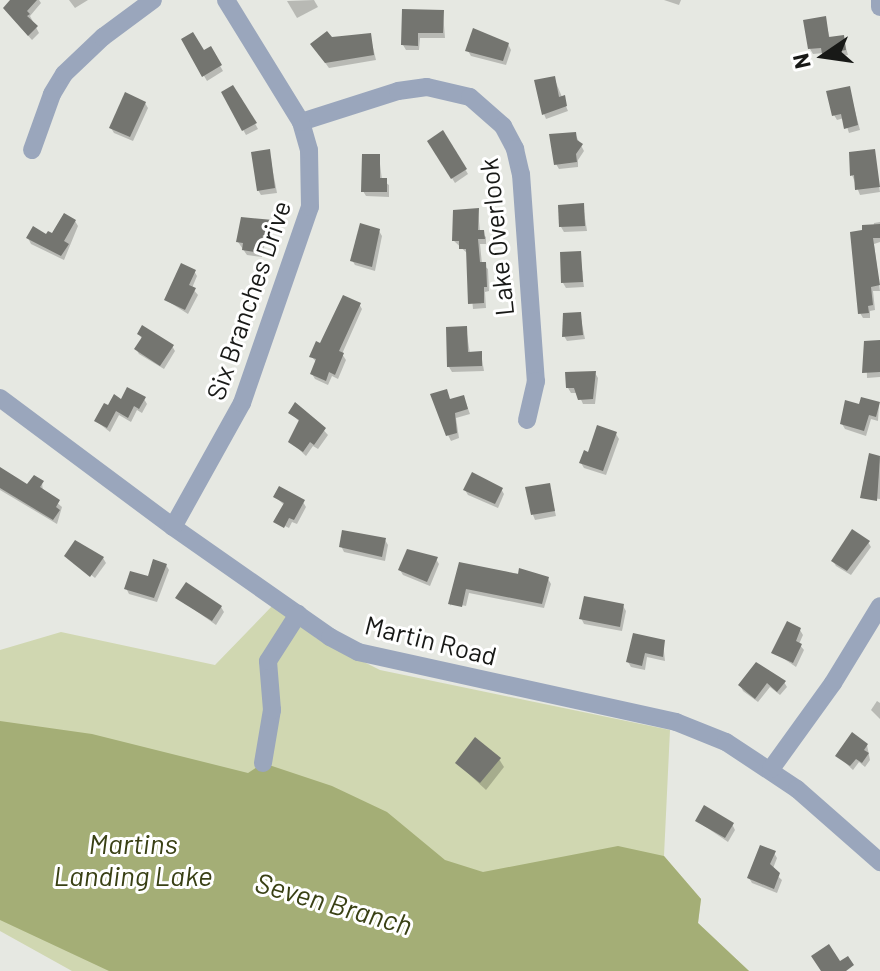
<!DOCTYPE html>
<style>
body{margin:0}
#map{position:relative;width:880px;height:971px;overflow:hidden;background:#e6e8e2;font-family:Barlow,sans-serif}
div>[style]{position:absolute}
.green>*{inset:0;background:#d0d7b1}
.water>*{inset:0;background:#a4ae76}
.shadow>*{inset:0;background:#0003}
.building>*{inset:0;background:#747570}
.minor>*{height:18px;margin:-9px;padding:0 9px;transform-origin:9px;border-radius:9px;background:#9aa6bc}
span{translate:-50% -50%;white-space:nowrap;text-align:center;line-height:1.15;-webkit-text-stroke:6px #fff;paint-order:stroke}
.street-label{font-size:26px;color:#181917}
.water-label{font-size:28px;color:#394014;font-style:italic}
.north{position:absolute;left:784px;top:16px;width:80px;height:80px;-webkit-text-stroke:6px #fff;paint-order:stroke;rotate:257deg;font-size:22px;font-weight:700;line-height:32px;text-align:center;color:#181917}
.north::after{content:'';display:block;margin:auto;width:28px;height:36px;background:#181917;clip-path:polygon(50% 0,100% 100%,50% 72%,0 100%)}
</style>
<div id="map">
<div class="green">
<div style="clip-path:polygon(275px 603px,316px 638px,380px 670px,670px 730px,664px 856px,701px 899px,698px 923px,749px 971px,72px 971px,0 931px,0 650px,61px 632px,215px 665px)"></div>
</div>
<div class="water">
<div style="clip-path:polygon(0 721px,92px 734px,248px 773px,263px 763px,332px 786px,387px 812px,445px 860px,483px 872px,618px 846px,664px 856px,701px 899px,698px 923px,749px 971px,109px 971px,0 920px)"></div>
</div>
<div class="shadow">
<div style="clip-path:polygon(15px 0,39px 0,41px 3px,30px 16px,39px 33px,32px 40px,8px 13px)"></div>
<div style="clip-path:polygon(69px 0,88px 0,75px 8px)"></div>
<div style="clip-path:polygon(314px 0,318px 7px,297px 18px,287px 1px)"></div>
<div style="clip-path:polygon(664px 0,681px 0,679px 5px)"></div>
<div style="clip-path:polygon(443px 12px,445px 38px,420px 38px,419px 50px,406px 50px,403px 45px)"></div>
<div style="clip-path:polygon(825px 19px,830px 39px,843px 37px,848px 55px,827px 58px,824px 53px,813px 54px,810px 49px)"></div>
<div style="clip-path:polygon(370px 35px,376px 60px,329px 68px,315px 49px,331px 39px)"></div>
<div style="clip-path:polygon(183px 40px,203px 53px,210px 48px,223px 71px,207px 81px)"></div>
<div style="clip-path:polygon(508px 44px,511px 50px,506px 65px,471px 56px,468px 51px)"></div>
<div style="clip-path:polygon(554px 78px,568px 111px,546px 119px,544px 114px)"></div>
<div style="clip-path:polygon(849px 88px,860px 130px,849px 133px,844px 118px,837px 120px,834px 115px)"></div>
<div style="clip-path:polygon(223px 93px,241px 98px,258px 129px,246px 135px)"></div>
<div style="clip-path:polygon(145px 103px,148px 108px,133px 141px,114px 133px,111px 128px)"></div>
<div style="clip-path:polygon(443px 133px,468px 174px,455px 183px,429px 141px)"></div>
<div style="clip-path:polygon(575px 134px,584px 151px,578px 160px,578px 167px,559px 169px,556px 164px)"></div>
<div style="clip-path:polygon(269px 151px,277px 193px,261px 195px,258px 190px)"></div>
<div style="clip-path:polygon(874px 152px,880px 192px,860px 195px,852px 175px)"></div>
<div style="clip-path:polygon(379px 156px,382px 180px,389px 185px,389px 197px,366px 196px,363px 191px)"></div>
<div style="clip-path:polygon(583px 205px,587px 231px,564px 232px,561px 227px)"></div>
<div style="clip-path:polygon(478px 210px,480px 232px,486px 237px,486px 244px,480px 244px,482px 264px,488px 269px,489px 291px,485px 292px,486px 308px,473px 309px,468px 254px,454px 241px)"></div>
<div style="clip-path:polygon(75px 221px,78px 226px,64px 260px,31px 244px,28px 238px,47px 237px)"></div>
<div style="clip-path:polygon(272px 222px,272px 241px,266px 239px,262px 257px,247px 255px,238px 242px)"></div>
<div style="clip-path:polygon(880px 222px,880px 242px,874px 244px,880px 291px,873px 291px,875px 310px,870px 311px,870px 318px,863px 318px,860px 313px,874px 223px)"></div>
<div style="clip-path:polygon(379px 231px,382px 236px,375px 271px,355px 265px,352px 260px)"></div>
<div style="clip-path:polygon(580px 253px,584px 287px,566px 288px,563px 283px)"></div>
<div style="clip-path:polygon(194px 271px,197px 276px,192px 288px,198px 295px,188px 314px,166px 300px)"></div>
<div style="clip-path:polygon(359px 304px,362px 309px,342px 354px,346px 360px,338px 379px,332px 376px,328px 385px,315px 379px,312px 374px,317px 363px,311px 356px)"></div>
<div style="clip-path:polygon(580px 314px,585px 339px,567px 341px,564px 336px)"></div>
<div style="clip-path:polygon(466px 328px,470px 354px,481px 353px,484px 371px,452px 372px,449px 367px)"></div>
<div style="clip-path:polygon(139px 334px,172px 346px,175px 351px,164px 369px,139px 354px,136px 349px,142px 339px)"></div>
<div style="clip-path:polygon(880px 342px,880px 377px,867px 378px,866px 343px)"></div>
<div style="clip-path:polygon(595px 373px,598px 378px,595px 404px,583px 404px,578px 393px,571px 393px,568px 388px)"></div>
<div style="clip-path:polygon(144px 399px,147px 404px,142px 413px,137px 410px,131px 422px,119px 415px,110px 432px,96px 421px,109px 407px,122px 401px)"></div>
<div style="clip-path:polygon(451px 401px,466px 403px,470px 414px,456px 418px,459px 438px,451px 441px,448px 435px)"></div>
<div style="clip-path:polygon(879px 404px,878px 421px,871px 419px,866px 436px,845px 429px,842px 424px,860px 407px)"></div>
<div style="clip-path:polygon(290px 413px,318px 424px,328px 435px,318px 449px,313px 446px,306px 456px,291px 442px,300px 422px)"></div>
<div style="clip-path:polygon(616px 434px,619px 439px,606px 475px,584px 468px,581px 463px)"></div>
<div style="clip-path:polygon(870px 456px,880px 458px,880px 499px,862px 497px)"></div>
<div style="clip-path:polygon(0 471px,28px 487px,42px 483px,43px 491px,62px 507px,57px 524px,0 490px)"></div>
<div style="clip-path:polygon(549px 485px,556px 516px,535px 520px,533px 515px)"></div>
<div style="clip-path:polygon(501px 489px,504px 494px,498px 508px,468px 495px,465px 490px)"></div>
<div style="clip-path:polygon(276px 497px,303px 502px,306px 507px,297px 524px,292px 522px,289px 528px,277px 522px,277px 524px,276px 522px,285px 506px)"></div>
<div style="clip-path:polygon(385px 540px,388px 545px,385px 561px,344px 552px,341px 546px)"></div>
<div style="clip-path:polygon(868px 542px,871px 547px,851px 575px,836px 566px,833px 561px)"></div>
<div style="clip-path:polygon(68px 556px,103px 558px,106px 563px,95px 578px)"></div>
<div style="clip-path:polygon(436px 559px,439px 564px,430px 586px,403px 575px,400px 570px)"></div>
<div style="clip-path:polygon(461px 564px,548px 579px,551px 584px,544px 608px,469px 593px,466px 606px,451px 603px,451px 606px,450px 604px)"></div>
<div style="clip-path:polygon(166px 565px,169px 570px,157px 602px,129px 594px,126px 588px,149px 579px)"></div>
<div style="clip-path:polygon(178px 598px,221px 607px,224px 612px,216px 625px)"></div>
<div style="clip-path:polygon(623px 606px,626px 611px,622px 631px,584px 624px,581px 618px)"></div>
<div style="clip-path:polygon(800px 630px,803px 635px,799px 644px,804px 650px,796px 667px,774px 652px)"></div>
<div style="clip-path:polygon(663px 642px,665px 661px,647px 657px,645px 670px,631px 667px,628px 662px)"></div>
<div style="clip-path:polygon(757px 665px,784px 682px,787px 687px,780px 695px,770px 687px,758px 702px,743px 691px,740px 685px)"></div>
<div style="clip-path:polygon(877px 701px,880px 703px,880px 719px,871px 710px)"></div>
<div style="clip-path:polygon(867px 745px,870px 760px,865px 767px,859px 762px,853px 770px,838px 756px)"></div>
<div style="clip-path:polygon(499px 759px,504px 767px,486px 790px,457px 763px)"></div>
<div style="clip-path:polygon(697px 821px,732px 824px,735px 830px,728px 842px)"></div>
<div style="clip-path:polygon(774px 853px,777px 858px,772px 871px,782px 880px,777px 893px,752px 883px,749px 878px)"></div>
</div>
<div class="building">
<div style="clip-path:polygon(10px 0,37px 0,27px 11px,30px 14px,27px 16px,38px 26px,28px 36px,3px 8px)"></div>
<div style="clip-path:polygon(402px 9px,444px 10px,443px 33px,418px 33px,418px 46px,401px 45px)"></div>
<div style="clip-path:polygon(826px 16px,829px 37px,844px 35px,846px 50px,822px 54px,821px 48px,808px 49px,803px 20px)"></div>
<div style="clip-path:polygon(473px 28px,509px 43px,503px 61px,465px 51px)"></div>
<div style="clip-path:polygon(327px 31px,332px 37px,371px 33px,374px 55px,325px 63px,310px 44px)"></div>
<div style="clip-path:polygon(193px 32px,204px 50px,211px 46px,222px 65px,202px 77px,181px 39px)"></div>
<div style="clip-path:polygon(555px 76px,559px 97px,565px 95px,567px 106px,542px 115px,534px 80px)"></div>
<div style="clip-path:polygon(233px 85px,257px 123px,242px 131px,221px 92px)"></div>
<div style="clip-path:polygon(850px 86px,858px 125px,844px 129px,841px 114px,832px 116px,826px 91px)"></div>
<div style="clip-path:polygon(125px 92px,146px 102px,130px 137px,109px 128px)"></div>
<div style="clip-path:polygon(443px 130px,467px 169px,451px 179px,427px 141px)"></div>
<div style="clip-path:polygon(576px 132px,577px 140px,583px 144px,576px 154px,577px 162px,554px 165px,549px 134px)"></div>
<div style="clip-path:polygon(270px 149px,275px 188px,257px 191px,251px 152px)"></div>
<div style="clip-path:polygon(875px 149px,880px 187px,855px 190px,854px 175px,850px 176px,849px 152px)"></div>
<div style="clip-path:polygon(362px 154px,380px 154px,380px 178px,387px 178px,387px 192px,361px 192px)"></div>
<div style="clip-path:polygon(584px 203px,585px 226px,559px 227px,558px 205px)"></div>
<div style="clip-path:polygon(479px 208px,478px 230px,484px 230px,485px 239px,478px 239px,480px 262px,486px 262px,487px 287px,484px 287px,484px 303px,468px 304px,466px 249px,459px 249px,459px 241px,452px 241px,453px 210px)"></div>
<div style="clip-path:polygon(64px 213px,76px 220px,64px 241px,69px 244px,61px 256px,26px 238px,33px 226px,46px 234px,48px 231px,52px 233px)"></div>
<div style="clip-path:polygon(241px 217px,273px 220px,270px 236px,263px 235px,260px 253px,242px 250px,243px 243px,236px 242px)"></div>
<div style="clip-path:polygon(360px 223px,380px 229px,372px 267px,350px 261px)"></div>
<div style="clip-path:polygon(880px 224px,880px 238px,873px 238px,880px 285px,871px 287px,873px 305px,868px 306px,869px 313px,858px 314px,850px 232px,862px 230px,862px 225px)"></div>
<div style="clip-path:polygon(581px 251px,583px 282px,561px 283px,560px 252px)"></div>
<div style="clip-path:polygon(181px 263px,196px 270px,189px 285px,196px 288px,185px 310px,164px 300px)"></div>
<div style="clip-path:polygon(343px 295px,361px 303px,339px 351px,344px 353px,335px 375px,329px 372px,326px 381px,310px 374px,316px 359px,309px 357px,316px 341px,320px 343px)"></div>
<div style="clip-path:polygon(581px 312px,583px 335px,562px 337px,563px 313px)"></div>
<div style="clip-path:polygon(142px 325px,174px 345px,160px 366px,134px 349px,142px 337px,137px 334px)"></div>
<div style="clip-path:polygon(467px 326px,468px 352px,482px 351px,482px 366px,447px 367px,446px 327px)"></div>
<div style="clip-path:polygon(880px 340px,880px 372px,862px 373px,864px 341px)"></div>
<div style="clip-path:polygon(596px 371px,593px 399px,578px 400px,574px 388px,566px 388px,565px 372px)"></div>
<div style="clip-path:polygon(127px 387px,146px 397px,139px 409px,134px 406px,128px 418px,116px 411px,107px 428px,94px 421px,104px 403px,108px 405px,114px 394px,121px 399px)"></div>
<div style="clip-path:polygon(447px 389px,450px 399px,464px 395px,468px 409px,455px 413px,457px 433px,446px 436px,430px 394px)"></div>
<div style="clip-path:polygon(861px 397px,880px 402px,876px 417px,869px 415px,864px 431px,840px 424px,845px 400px,859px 404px)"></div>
<div style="clip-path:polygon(295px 402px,326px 428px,314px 445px,310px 442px,303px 452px,288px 442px,299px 420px,288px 413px)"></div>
<div style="clip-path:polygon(597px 425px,617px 432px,603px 471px,579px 463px,584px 450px,588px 452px)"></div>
<div style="clip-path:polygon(869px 453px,880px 456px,877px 501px,860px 498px)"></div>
<div style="clip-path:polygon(0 467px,27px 484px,34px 475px,44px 481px,40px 487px,60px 500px,56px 507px,60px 510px,53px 520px,0 488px)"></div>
<div style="clip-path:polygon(472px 472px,503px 488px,495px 504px,463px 490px)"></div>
<div style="clip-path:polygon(550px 483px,555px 511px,531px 515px,525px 487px)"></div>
<div style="clip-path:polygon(279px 486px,305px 500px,294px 520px,289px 518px,284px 528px,273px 522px,284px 503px,273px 497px)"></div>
<div style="clip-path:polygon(852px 529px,870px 541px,847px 571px,831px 561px)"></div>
<div style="clip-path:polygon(342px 530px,386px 538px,382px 557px,339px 547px)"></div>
<div style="clip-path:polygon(75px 540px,104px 557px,90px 577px,64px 556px)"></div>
<div style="clip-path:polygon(407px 549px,438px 557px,427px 582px,398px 570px)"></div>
<div style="clip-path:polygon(153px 559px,167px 564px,154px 598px,124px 589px,130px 571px,148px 576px)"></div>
<div style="clip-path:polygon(459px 562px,518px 574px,519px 568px,549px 577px,542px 604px,466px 589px,462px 607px,448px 604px)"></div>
<div style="clip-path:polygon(186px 582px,222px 606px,212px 621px,175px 598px)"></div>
<div style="clip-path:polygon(584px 596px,624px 604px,620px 627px,579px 619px)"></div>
<div style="clip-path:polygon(787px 621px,801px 628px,796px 641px,802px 644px,793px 663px,771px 653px)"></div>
<div style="clip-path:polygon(633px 633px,665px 640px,663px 657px,645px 653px,642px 666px,626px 662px)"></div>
<div style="clip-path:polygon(756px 662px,786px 681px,777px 692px,767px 683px,755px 699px,738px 685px)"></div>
<div style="clip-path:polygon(852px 732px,868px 744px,864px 750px,869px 753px,862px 763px,856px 759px,850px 766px,835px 756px)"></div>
<div style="clip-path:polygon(475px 737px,501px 758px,480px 783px,455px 763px)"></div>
<div style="clip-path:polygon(704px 805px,734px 823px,725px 838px,695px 821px)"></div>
<div style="clip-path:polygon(760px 845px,776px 851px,770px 864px,780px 873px,774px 889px,747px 878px)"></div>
<div style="clip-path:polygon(829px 944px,840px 961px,848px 956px,854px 965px,846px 971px,821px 971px,811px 956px)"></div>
</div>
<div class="minor">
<div style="left:880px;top:0;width:7px;rotate:90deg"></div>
<div style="left:301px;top:122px;width:102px;rotate:-17.7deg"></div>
<div style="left:398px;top:91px;width:29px;rotate:-8deg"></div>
<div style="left:427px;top:87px;width:44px;rotate:13.1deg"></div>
<div style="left:470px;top:97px;width:44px;rotate:41.3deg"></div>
<div style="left:503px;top:126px;width:26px;rotate:62deg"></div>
<div style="left:515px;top:149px;width:26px;rotate:77deg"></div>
<div style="left:521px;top:174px;width:208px;rotate:85.9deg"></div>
<div style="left:536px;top:381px;width:40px;rotate:103deg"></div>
<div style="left:32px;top:150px;width:59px;rotate:-70.3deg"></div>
<div style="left:52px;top:94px;width:23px;rotate:-59deg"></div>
<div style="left:64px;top:74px;width:54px;rotate:-43.5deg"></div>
<div style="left:103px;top:37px;width:62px;rotate:-36.5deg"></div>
<div style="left:0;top:398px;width:216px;rotate:36.7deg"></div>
<div style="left:173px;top:527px;width:192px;rotate:35deg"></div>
<div style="left:330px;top:637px;width:32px;rotate:28deg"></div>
<div style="left:358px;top:652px;width:326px;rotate:12.4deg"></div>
<div style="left:676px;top:722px;width:54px;rotate:21.8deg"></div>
<div style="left:726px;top:742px;width:85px;rotate:33.5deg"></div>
<div style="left:797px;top:789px;width:111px;rotate:41.3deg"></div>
<div style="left:173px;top:527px;width:142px;rotate:-60.9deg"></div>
<div style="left:242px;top:403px;width:207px;rotate:-70.9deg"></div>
<div style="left:310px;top:207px;width:57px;rotate:-91deg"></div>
<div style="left:309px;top:150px;width:29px;rotate:-106deg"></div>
<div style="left:301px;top:122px;width:143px;rotate:-121.6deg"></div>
<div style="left:263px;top:763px;width:54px;rotate:-80.4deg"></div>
<div style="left:272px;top:710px;width:49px;rotate:-94.7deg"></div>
<div style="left:268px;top:661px;width:56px;rotate:-57.4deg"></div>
<div style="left:771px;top:769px;width:106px;rotate:-54.2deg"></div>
<div style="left:833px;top:683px;width:90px;rotate:-58.6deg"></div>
</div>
<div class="street-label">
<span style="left:496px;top:237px;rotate:-96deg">Lake Overlook</span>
<span style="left:248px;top:300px;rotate:-71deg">Six Branches Drive</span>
<span style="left:431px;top:640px;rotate:14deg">Martin Road</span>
</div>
<div class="water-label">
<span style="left:133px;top:859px">Martins<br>Landing Lake</span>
<span style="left:334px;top:903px;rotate:16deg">Seven Branch</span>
</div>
<div class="north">N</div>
</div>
